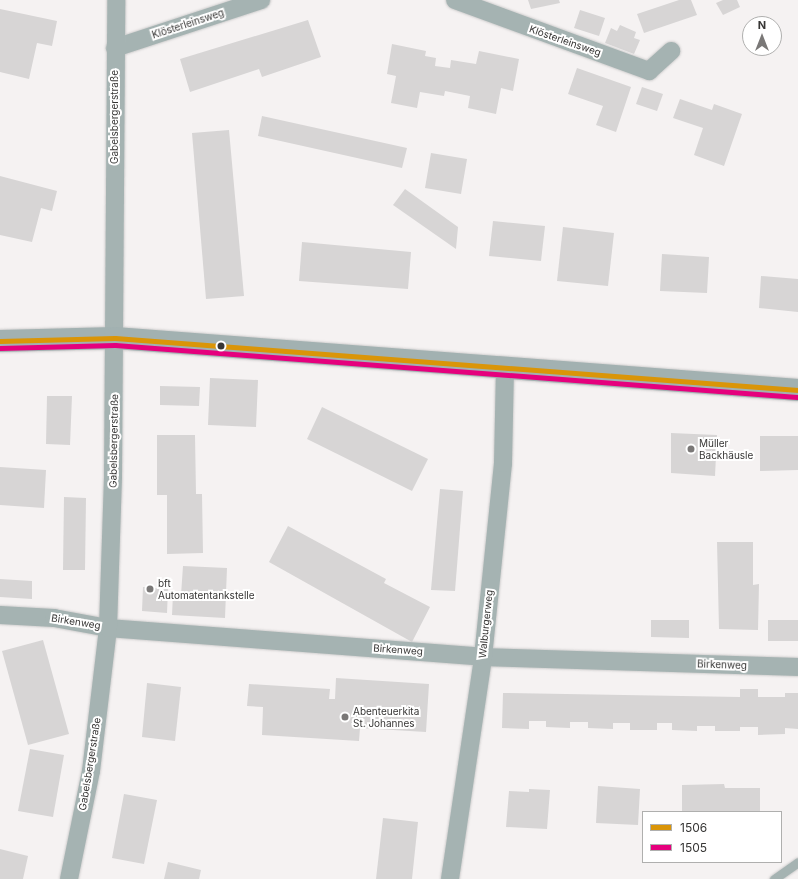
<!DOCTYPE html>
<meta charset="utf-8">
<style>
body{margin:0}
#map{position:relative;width:798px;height:879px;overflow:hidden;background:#f5f2f2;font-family:Inter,sans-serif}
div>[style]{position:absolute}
.building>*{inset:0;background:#d7d5d5}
.roads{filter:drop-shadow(0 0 1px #cecdcd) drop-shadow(0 0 1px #cecdcd)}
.lane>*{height:9px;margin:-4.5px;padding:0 4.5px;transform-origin:4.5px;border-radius:4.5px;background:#a5b3b2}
.street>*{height:18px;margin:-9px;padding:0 9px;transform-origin:9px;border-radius:9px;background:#a5b3b2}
.secondary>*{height:22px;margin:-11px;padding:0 11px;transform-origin:11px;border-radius:11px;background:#a2b1b1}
.bus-1>*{height:5px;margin:-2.5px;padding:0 2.5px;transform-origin:2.5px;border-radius:2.5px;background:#da9508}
.bus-2>*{height:5px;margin:-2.5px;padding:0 2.5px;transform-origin:2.5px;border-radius:2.5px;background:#e5007d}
.dots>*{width:11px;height:11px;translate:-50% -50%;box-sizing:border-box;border:2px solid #fff;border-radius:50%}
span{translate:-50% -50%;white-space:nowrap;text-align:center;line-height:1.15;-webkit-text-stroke:4px #fff;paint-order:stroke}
.street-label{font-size:10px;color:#373635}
.poi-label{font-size:10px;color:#373635}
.left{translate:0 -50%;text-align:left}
.legend{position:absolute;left:642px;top:811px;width:140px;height:52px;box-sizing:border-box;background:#fff;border:1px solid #afafae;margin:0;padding:5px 7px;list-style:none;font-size:12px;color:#373635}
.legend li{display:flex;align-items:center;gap:8px;height:20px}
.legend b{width:20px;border:1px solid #afafae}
.north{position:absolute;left:742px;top:16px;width:40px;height:40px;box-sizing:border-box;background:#fff;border:1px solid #afafae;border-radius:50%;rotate:0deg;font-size:11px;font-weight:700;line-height:16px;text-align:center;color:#373635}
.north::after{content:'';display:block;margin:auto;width:14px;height:18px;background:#7a7877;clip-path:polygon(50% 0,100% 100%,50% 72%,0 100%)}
</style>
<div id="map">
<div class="building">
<div style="clip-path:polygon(528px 0,559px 0,560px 3px,531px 9px)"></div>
<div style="clip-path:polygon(679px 0,691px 0,697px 15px,644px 33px,637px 14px)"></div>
<div style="clip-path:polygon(723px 0,737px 0,740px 7px,723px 15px,716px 3px)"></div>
<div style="clip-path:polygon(0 9px,57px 21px,52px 46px,37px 43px,29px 79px,0 72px)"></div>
<div style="clip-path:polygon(580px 10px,605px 18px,599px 36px,574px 28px)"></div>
<div style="clip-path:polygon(308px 20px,321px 57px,262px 77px,259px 69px,190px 92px,180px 59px)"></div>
<div style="clip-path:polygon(620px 25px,636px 32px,634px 38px,640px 40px,634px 54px,605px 43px,611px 28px,617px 31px)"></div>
<div style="clip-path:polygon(392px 44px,426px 51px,425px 56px,436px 58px,435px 66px,450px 68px,451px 60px,476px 64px,479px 51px,519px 59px,513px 91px,501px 88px,496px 114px,468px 108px,470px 96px,445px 91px,444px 96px,420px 92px,417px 108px,391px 103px,396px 76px,387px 74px)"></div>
<div style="clip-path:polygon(577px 68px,631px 87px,616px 132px,596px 125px,603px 106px,568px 94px)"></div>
<div style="clip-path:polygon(642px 87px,663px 94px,657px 111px,636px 104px)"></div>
<div style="clip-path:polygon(680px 99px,712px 110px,714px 104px,742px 114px,724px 166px,694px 155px,703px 128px,673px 118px)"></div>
<div style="clip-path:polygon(262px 116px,407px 148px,402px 168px,258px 136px)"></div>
<div style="clip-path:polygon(229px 130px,244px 296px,206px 299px,192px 133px)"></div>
<div style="clip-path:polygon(431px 153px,467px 159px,461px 194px,425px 188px)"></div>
<div style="clip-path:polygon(0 176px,57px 191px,52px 211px,41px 208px,32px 242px,0 235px)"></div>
<div style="clip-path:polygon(405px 189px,458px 227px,456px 249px,393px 205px)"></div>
<div style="clip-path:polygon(493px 221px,545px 226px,541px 261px,489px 256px)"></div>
<div style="clip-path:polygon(563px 227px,614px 233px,608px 286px,557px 281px)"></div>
<div style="clip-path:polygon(302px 242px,411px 252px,408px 289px,299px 281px)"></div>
<div style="clip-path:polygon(662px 254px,709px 257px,707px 293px,660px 291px)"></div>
<div style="clip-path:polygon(761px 276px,798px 279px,798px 312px,759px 308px)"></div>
<div style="clip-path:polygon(210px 378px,258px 380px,256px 427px,208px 425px)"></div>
<div style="clip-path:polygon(160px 386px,200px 387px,199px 406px,160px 405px)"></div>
<div style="clip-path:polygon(47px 396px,72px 396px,70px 445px,46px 444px)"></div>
<div style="clip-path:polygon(322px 407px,428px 459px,412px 491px,307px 439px)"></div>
<div style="clip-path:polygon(671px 433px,717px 435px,715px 476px,671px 473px)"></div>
<div style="clip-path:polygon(157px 435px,195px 435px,196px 494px,202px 494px,203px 553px,167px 554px,167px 495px,157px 495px)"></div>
<div style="clip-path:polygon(760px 436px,798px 436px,798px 470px,760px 471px)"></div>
<div style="clip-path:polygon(0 467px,46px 470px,44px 508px,0 505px)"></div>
<div style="clip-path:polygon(440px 489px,463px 491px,455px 591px,431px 590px)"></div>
<div style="clip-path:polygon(64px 497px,86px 498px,85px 570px,63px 570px)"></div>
<div style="clip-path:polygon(288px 526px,386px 579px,384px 583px,430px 607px,412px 642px,269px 562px)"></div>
<div style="clip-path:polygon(717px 542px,753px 542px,753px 585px,759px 584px,758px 630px,719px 629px)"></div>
<div style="clip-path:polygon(183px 566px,227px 568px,225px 618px,172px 615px,173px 594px,181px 595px)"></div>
<div style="clip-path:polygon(0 579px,32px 581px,32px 599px,0 597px)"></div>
<div style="clip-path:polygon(143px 587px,168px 589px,167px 613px,142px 611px)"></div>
<div style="clip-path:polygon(651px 620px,689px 620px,689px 638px,651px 637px)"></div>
<div style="clip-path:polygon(768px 620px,798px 620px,798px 641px,768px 641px)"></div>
<div style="clip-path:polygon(43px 640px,69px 734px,28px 745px,2px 651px)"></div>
<div style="clip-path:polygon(336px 678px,429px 684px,426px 732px,360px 728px,359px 741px,262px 735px,263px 707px,247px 706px,249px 684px,330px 689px,329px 699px,335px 699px)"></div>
<div style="clip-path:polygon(147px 683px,181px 687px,175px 741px,142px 737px)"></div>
<div style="clip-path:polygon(740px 689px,758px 689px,758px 697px,785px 697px,785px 693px,798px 693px,798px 729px,785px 728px,785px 734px,758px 735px,758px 727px,740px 727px,740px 731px,715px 731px,715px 726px,697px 726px,697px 731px,672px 730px,672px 723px,657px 723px,657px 730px,630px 730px,630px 723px,613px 723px,613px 729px,588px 728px,588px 722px,570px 722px,570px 728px,546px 727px,546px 721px,529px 721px,529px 729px,502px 728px,503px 693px,740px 697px)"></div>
<div style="clip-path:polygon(30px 749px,64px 755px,53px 817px,18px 811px)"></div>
<div style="clip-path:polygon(724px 784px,725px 788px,760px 788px,760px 812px,682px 812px,682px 785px)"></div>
<div style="clip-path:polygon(598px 786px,640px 789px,638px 825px,596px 823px)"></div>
<div style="clip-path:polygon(529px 789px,550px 790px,547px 829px,506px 827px,509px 791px,529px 792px)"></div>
<div style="clip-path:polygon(124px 794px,157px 800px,144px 864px,112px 858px)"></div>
<div style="clip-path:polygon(383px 818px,418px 822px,412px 879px,376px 879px)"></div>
<div style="clip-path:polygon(0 849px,28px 856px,23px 879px,0 879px)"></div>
<div style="clip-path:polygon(168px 862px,201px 870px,199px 879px,164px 879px)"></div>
</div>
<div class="roads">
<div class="lane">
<div style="left:774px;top:879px;width:29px;rotate:-35deg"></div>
</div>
<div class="street">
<div style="left:455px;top:0;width:207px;rotate:20.1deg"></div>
<div style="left:649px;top:71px;width:30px;rotate:-42deg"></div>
<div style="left:115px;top:48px;width:154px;rotate:-18.2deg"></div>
<div style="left:0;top:615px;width:54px;rotate:3.2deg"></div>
<div style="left:54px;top:618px;width:55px;rotate:10.5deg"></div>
<div style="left:108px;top:628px;width:376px;rotate:4.4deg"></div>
<div style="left:483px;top:657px;width:315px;rotate:1.8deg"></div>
<div style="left:69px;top:879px;width:110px;rotate:-78.5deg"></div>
<div style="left:91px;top:771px;width:144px;rotate:-83.2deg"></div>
<div style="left:108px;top:628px;width:151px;rotate:-88.1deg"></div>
<div style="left:113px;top:477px;width:477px;rotate:-89.6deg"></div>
<div style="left:450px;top:879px;width:224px;rotate:-81.5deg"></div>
<div style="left:483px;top:657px;width:195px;rotate:-84.1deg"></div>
<div style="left:503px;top:463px;width:96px;rotate:-88.8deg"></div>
</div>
<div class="secondary">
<div style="left:0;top:341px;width:115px;rotate:-1.5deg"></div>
<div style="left:115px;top:338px;width:685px;rotate:4.35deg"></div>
</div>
</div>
<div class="bus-1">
<div style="left:0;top:341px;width:115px;rotate:-1.5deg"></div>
<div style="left:115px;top:338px;width:685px;rotate:4.35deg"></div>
</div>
<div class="bus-2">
<div style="left:0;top:348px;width:115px;rotate:-1.5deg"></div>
<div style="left:115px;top:345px;width:684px;rotate:4.36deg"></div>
</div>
<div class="dots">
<div style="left:221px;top:346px;background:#373635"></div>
<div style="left:691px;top:449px;background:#7a7877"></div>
<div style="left:150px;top:589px;background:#7a7877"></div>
<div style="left:345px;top:717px;background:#7a7877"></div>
</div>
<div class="street-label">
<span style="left:188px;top:24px;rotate:-18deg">Klösterleinsweg</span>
<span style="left:565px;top:41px;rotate:19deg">Klösterleinsweg</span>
<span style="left:115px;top:117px;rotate:-90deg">Gabelsbergerstraße</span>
<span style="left:114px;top:441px;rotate:-89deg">Gabelsbergerstraße</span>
<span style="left:76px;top:622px;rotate:9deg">Birkenweg</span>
<span style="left:486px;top:624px;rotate:-84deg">Walburgerweg</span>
<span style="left:398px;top:650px;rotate:4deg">Birkenweg</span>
<span style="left:722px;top:665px;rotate:2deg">Birkenweg</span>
<span style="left:90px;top:764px;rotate:-81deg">Gabelsbergerstraße</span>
</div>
<div class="poi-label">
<span class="left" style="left:699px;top:449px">Müller<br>Backhäusle</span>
<span class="left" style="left:158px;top:589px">bft<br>Automatentankstelle</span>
<span class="left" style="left:353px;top:717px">Abenteuerkita<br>St. Johannes</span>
</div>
<ul class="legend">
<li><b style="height:5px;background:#da9508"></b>1506</li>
<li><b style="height:5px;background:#e5007d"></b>1505</li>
</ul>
<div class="north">N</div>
</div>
